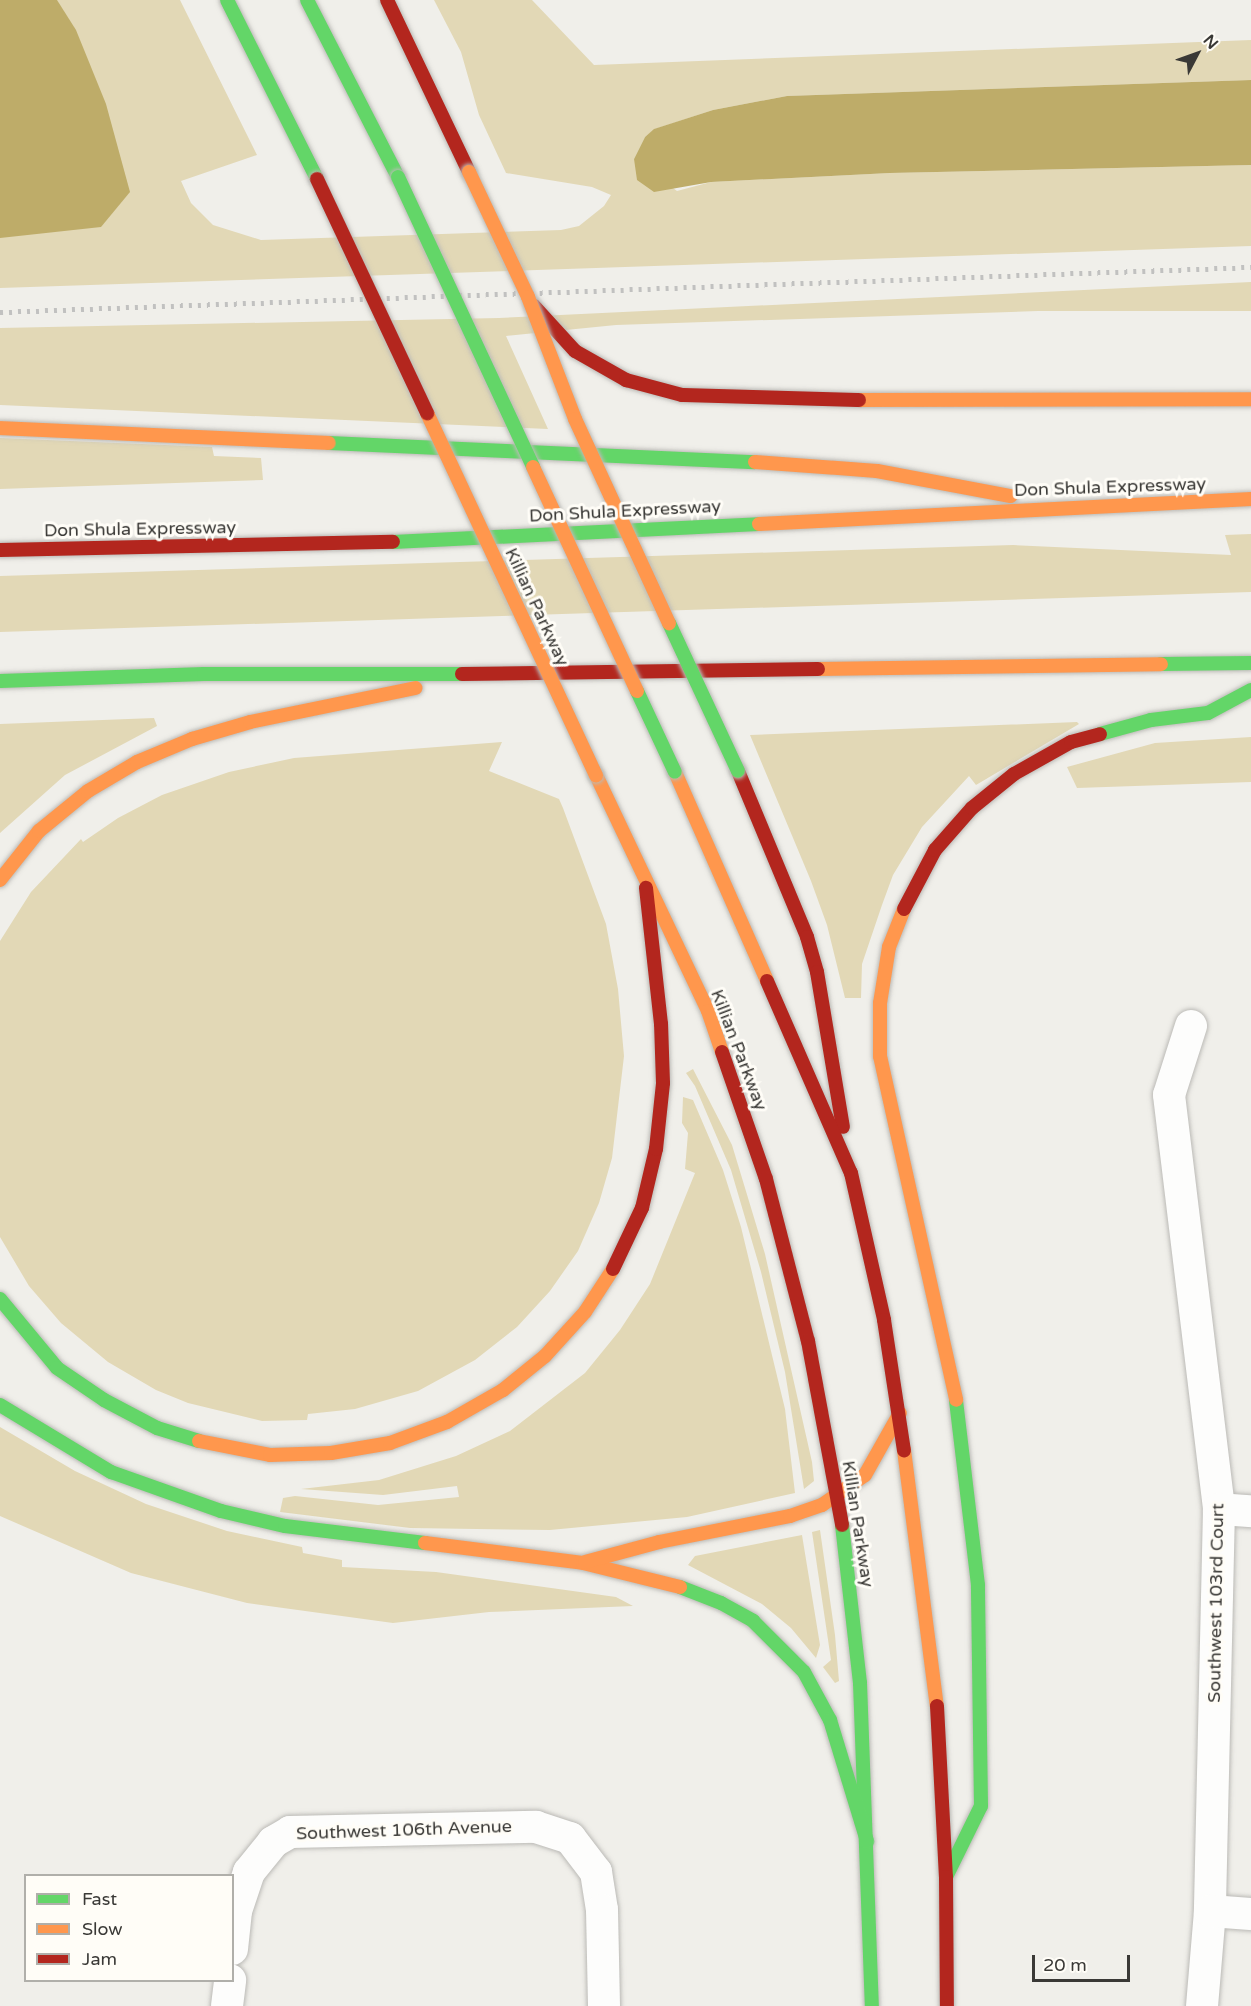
<!DOCTYPE html>
<style>
body{margin:0}
#map{position:relative;width:1251px;height:2006px;overflow:hidden;background:#f0efea;font-family:"Varela Round",sans-serif}
div>[style]{position:absolute}
.green>*{inset:0;background:#e2d8b6}
.water>*{inset:0;background:#beac69}
.roads{filter:drop-shadow(0 0 2px #bbbab6) drop-shadow(0 0 2px #bbbab6)}
.street>*{height:32px;margin:-16px;padding:0 16px;transform-origin:16px;border-radius:16px;background:#fdfdfc}
.fast>*{height:14px;margin:-7px;padding:0 7px;transform-origin:7px;border-radius:7px;background:#63d668}
.slow>*{height:14px;margin:-7px;padding:0 7px;transform-origin:7px;border-radius:7px;background:#ff974d}
.jam>*{height:14px;margin:-7px;padding:0 7px;transform-origin:7px;border-radius:7px;background:#b3261e}
.rail>*{height:4.5px;margin-top:-2.25px;transform-origin:0;background:repeating-linear-gradient(90deg,#c1c1c0 0 3px,transparent 0 9px)}
.bridges{filter:drop-shadow(0 0 2px #bbbab6) drop-shadow(0 0 2px #bbbab6)}
.fast-bridge>*{height:14px;margin:-7px;padding:0 7px;transform-origin:7px;border-radius:7px;background:#63d668}
.slow-bridge>*{height:14px;margin:-7px;padding:0 7px;transform-origin:7px;border-radius:7px;background:#ff974d}
.jam-bridge>*{height:14px;margin:-7px;padding:0 7px;transform-origin:7px;border-radius:7px;background:#b3261e}
span{translate:-50% -50%;white-space:nowrap;text-align:center;line-height:1.15;-webkit-text-stroke:6px #fffdf7;paint-order:stroke}
.street-label{font-size:18px;color:#3a3936}
.legend{position:absolute;left:24px;top:1874px;width:210px;height:108px;box-sizing:border-box;background:#fffdf7;border:2px solid #b0afaa;margin:0;padding:8px 10px;list-style:none;font-size:18px;color:#3a3936}
.legend li{display:flex;align-items:center;gap:12px;height:30px}
.legend b{width:30px;border:2px solid #b0afaa}
.north{position:absolute;left:1167px;top:24px;width:60px;height:60px;-webkit-text-stroke:4px #fffdf7;paint-order:stroke;rotate:49deg;font-size:16px;font-weight:700;line-height:24px;text-align:center;color:#3a3936}
.north::after{content:'';display:block;margin:auto;width:21px;height:27px;background:#3a3936;clip-path:polygon(50% 0,100% 100%,50% 72%,0 100%)}
.scale{position:absolute;left:1032px;top:1955px;width:98px;height:27px;box-sizing:border-box;border:3px solid #3a3936;border-top:0;padding-left:8px;font-size:18px;line-height:21px;white-space:nowrap;color:#3a3936;-webkit-text-stroke:4px #fffdf7;paint-order:stroke}
</style>
<div id="map">
<div class="green">
<div style="clip-path:polygon(0 0,180px 0,257px 155px,181px 181px,191px 203px,213px 225px,261px 240px,561px 230px,579px 226px,604px 206px,611px 195px,592px 187px,506px 173px,479px 115px,461px 52px,434px 0,532px 0,594px 65px,1251px 40px,1251px 80px,787px 96px,713px 110px,655px 129px,645px 137px,634px 159px,677px 191px,711px 182px,890px 173px,1251px 165px,1251px 246px,0 288px)"></div>
<div style="clip-path:polygon(1251px 282px,1251px 311px,1038px 311px,616px 325px,506px 336px,548px 429px,0 405px,0 328px,499px 318px)"></div>
<div style="clip-path:polygon(0 438px,212px 447px,214px 456px,261px 458px,263px 480px,0 489px)"></div>
<div style="clip-path:polygon(1251px 534px,1251px 592px,0 632px,0 576px,1013px 545px,1231px 555px,1225px 535px)"></div>
<div style="clip-path:polygon(154px 718px,157px 726px,65px 775px,0 833px,0 724px)"></div>
<div style="clip-path:polygon(1077px 722px,1079px 724px,976px 785px,969px 776px,922px 827px,893px 875px,882px 905px,862px 964px,861px 998px,845px 998px,827px 925px,811px 881px,750px 735px)"></div>
<div style="clip-path:polygon(1251px 737px,1251px 782px,1077px 788px,1067px 767px,1155px 743px)"></div>
<div style="clip-path:polygon(502px 742px,489px 771px,559px 799px,563px 808px,606px 924px,618px 989px,624px 1056px,612px 1158px,599px 1203px,578px 1251px,550px 1291px,517px 1327px,475px 1360px,418px 1391px,355px 1409px,308px 1414px,307px 1420px,262px 1421px,188px 1403px,156px 1390px,108px 1362px,61px 1323px,29px 1286px,0 1237px,0 941px,31px 892px,81px 839px,83px 842px,118px 818px,162px 795px,229px 772px,294px 758px)"></div>
<div style="clip-path:polygon(693px 1069px,732px 1145px,765px 1254px,812px 1462px,814px 1481px,804px 1489px,785px 1372px,761px 1272px,731px 1170px,695px 1086px,686px 1073px)"></div>
<div style="clip-path:polygon(683px 1097px,693px 1100px,723px 1170px,741px 1227px,785px 1409px,795px 1493px,687px 1517px,550px 1530px,410px 1528px,280px 1512px,283px 1498px,295px 1496px,378px 1505px,459px 1497px,457px 1486px,383px 1495px,301px 1489px,379px 1480px,456px 1456px,510px 1431px,585px 1373px,620px 1330px,650px 1284px,695px 1173px,685px 1169px,688px 1133px,682px 1123px)"></div>
<div style="clip-path:polygon(0 1427px,75px 1471px,146px 1504px,227px 1531px,302px 1547px,303px 1553px,342px 1560px,342px 1567px,436px 1572px,616px 1597px,633px 1606px,489px 1612px,393px 1623px,247px 1603px,131px 1573px,0 1516px)"></div>
<div style="clip-path:polygon(820px 1530px,835px 1635px,839px 1681px,835px 1683px,823px 1667px,831px 1660px,812px 1532px)"></div>
<div style="clip-path:polygon(802px 1535px,820px 1645px,816px 1658px,791px 1628px,762px 1604px,688px 1565px,695px 1556px)"></div>
</div>
<div class="water">
<div style="clip-path:polygon(0 0,57px 0,76px 30px,106px 104px,130px 192px,101px 227px,0 238px)"></div>
<div style="clip-path:polygon(1251px 80px,1251px 165px,890px 173px,711px 182px,654px 192px,637px 180px,634px 159px,645px 137px,654px 129px,713px 110px,787px 96px)"></div>
</div>
<div class="roads">
<div class="street">
<div style="left:1191px;top:1026px;width:72px;rotate:107.7deg"></div>
<div style="left:1169px;top:1095px;width:417px;rotate:83.1deg"></div>
<div style="left:1219px;top:1509px;width:402px;rotate:91.3deg"></div>
<div style="left:1210px;top:1911px;width:95px;rotate:94.8deg"></div>
<div style="left:1219px;top:1509px;width:32px;rotate:4deg"></div>
<div style="left:1210px;top:1911px;width:41px;rotate:4.2deg"></div>
<div style="left:232px;top:1949px;width:38px;rotate:-84deg"></div>
<div style="left:236px;top:1911px;width:41px;rotate:-71.6deg"></div>
<div style="left:249px;top:1872px;width:38px;rotate:-51deg"></div>
<div style="left:273px;top:1842px;width:20px;rotate:-30deg"></div>
<div style="left:290px;top:1832px;width:246px;rotate:-1.2deg"></div>
<div style="left:536px;top:1827px;width:36px;rotate:18deg"></div>
<div style="left:570px;top:1838px;width:43px;rotate:52.6deg"></div>
<div style="left:596px;top:1872px;width:38px;rotate:81deg"></div>
<div style="left:602px;top:1910px;width:96px;rotate:88.8deg"></div>
<div style="left:227px;top:2006px;width:26px;rotate:-83deg"></div>
</div>
<div class="fast">
<div style="left:227px;top:0;width:200px;rotate:63.3deg"></div>
<div style="left:307px;top:0;width:199px;rotate:62.8deg"></div>
<div style="left:329px;top:443px;width:426px;rotate:2.6deg"></div>
<div style="left:393px;top:542px;width:366px;rotate:-2.8deg"></div>
<div style="left:1161px;top:664px;width:90px;rotate:-0.6deg"></div>
<div style="left:0;top:681px;width:204px;rotate:-2deg"></div>
<div style="left:204px;top:674px;width:258px"></div>
<div style="left:1100px;top:734px;width:53px;rotate:-15.4deg"></div>
<div style="left:1151px;top:720px;width:57px;rotate:-7deg"></div>
<div style="left:1208px;top:713px;width:49px;rotate:-28.1deg"></div>
<div style="left:0;top:1299px;width:89px;rotate:50.4deg"></div>
<div style="left:57px;top:1368px;width:57px;rotate:34.2deg"></div>
<div style="left:104px;top:1400px;width:60px;rotate:27.8deg"></div>
<div style="left:157px;top:1428px;width:44px;rotate:17.2deg"></div>
<div style="left:0;top:1405px;width:130px;rotate:31.1deg"></div>
<div style="left:111px;top:1472px;width:117px;rotate:19.5deg"></div>
<div style="left:221px;top:1511px;width:66px;rotate:13.2deg"></div>
<div style="left:285px;top:1526px;width:141px;rotate:6.9deg"></div>
<div style="left:842px;top:1525px;width:159px;rotate:83.5deg"></div>
<div style="left:860px;top:1683px;width:323px;rotate:87.9deg"></div>
<div style="left:680px;top:1587px;width:44px;rotate:21.3deg"></div>
<div style="left:721px;top:1603px;width:37px;rotate:29deg"></div>
<div style="left:753px;top:1621px;width:72px;rotate:45deg"></div>
<div style="left:804px;top:1672px;width:55px;rotate:61.6deg"></div>
<div style="left:830px;top:1720px;width:127px;rotate:73deg"></div>
<div style="left:946px;top:1877px;width:79px;rotate:-63.8deg"></div>
<div style="left:981px;top:1806px;width:221px;rotate:-90.8deg"></div>
<div style="left:978px;top:1585px;width:186px;rotate:-96.8deg"></div>
</div>
<div class="slow">
<div style="left:859px;top:400px;width:392px;rotate:-0.1deg"></div>
<div style="left:0;top:428px;width:329px;rotate:2.6deg"></div>
<div style="left:755px;top:462px;width:122px;rotate:4.2deg"></div>
<div style="left:877px;top:471px;width:136px;rotate:10.6deg"></div>
<div style="left:759px;top:524px;width:493px;rotate:-2.9deg"></div>
<div style="left:818px;top:669px;width:343px;rotate:-0.8deg"></div>
<div style="left:675px;top:772px;width:228px;rotate:66.2deg"></div>
<div style="left:596px;top:775px;width:261px;rotate:64.6deg"></div>
<div style="left:708px;top:1011px;width:43px;rotate:71.1deg"></div>
<div style="left:0;top:880px;width:63px;rotate:-51.5deg"></div>
<div style="left:39px;top:831px;width:63px;rotate:-39.2deg"></div>
<div style="left:88px;top:791px;width:57px;rotate:-30.6deg"></div>
<div style="left:137px;top:762px;width:60px;rotate:-22.7deg"></div>
<div style="left:192px;top:739px;width:60px;rotate:-16.3deg"></div>
<div style="left:250px;top:722px;width:169px;rotate:-11.6deg"></div>
<div style="left:904px;top:909px;width:41px;rotate:111.5deg"></div>
<div style="left:889px;top:947px;width:57px;rotate:99.1deg"></div>
<div style="left:880px;top:1003px;width:53px;rotate:90deg"></div>
<div style="left:880px;top:1056px;width:352px;rotate:77.5deg"></div>
<div style="left:199px;top:1441px;width:72px;rotate:11.2deg"></div>
<div style="left:270px;top:1455px;width:61px;rotate:-1.9deg"></div>
<div style="left:331px;top:1453px;width:60px;rotate:-9.6deg"></div>
<div style="left:390px;top:1443px;width:61px;rotate:-20.2deg"></div>
<div style="left:447px;top:1422px;width:64px;rotate:-29.7deg"></div>
<div style="left:503px;top:1390px;width:54px;rotate:-39deg"></div>
<div style="left:545px;top:1356px;width:59px;rotate:-47.7deg"></div>
<div style="left:585px;top:1312px;width:51px;rotate:-56.9deg"></div>
<div style="left:904px;top:1450px;width:258px;rotate:82.7deg"></div>
<div style="left:425px;top:1543px;width:159px;rotate:7.2deg"></div>
<div style="left:583px;top:1563px;width:100px;rotate:13.9deg"></div>
<div style="left:585px;top:1562px;width:77px;rotate:-15.1deg"></div>
<div style="left:659px;top:1542px;width:134px;rotate:-11.2deg"></div>
<div style="left:790px;top:1516px;width:34px;rotate:-19deg"></div>
<div style="left:822px;top:1505px;width:52px;rotate:-34.9deg"></div>
<div style="left:865px;top:1475px;width:71px;rotate:-60.6deg"></div>
</div>
<div class="jam">
<div style="left:387px;top:0;width:191px;rotate:64.5deg"></div>
<div style="left:533px;top:305px;width:62px;rotate:47.6deg"></div>
<div style="left:575px;top:351px;width:59px;rotate:29.6deg"></div>
<div style="left:626px;top:380px;width:58px;rotate:15deg"></div>
<div style="left:682px;top:395px;width:177px;rotate:1.6deg"></div>
<div style="left:0;top:550px;width:393px;rotate:-1.2deg"></div>
<div style="left:462px;top:674px;width:356px;rotate:-0.8deg"></div>
<div style="left:738px;top:771px;width:180px;rotate:67.4deg"></div>
<div style="left:807px;top:937px;width:36px;rotate:74deg"></div>
<div style="left:817px;top:972px;width:157px;rotate:80.5deg"></div>
<div style="left:904px;top:909px;width:67px;rotate:-62.3deg"></div>
<div style="left:935px;top:850px;width:56px;rotate:-48.6deg"></div>
<div style="left:972px;top:808px;width:54px;rotate:-39deg"></div>
<div style="left:1014px;top:774px;width:65px;rotate:-29.3deg"></div>
<div style="left:1071px;top:742px;width:30px;rotate:-15deg"></div>
<div style="left:767px;top:981px;width:210px;rotate:66.4deg"></div>
<div style="left:851px;top:1173px;width:151px;rotate:77.3deg"></div>
<div style="left:884px;top:1320px;width:132px;rotate:81.3deg"></div>
<div style="left:722px;top:1052px;width:134px;rotate:70.9deg"></div>
<div style="left:766px;top:1179px;width:167px;rotate:75.5deg"></div>
<div style="left:808px;top:1341px;width:187px;rotate:79.5deg"></div>
<div style="left:613px;top:1269px;width:68px;rotate:-64.6deg"></div>
<div style="left:642px;top:1208px;width:61px;rotate:-76.7deg"></div>
<div style="left:656px;top:1149px;width:66px;rotate:-83.9deg"></div>
<div style="left:663px;top:1083px;width:59px;rotate:-91.9deg"></div>
<div style="left:661px;top:1024px;width:137px;rotate:-96.3deg"></div>
<div style="left:937px;top:1706px;width:171px;rotate:87deg"></div>
<div style="left:946px;top:1877px;width:129px;rotate:89.6deg"></div>
</div>
</div>
<div class="rail">
<div style="left:0;top:312px;width:1252px;rotate:-2.06deg"></div>
</div>
<div class="bridges">
<div class="fast-bridge">
<div style="left:398px;top:177px;width:320px;rotate:65deg"></div>
<div style="left:669px;top:623px;width:163px;rotate:65deg"></div>
<div style="left:637px;top:691px;width:89px;rotate:64.9deg"></div>
</div>
<div class="slow-bridge">
<div style="left:469px;top:172px;width:138px;rotate:64.7deg"></div>
<div style="left:528px;top:297px;width:131px;rotate:68.9deg"></div>
<div style="left:575px;top:419px;width:225px;rotate:65.3deg"></div>
<div style="left:427px;top:413px;width:400px;rotate:65deg"></div>
<div style="left:533px;top:467px;width:247px;rotate:65.1deg"></div>
</div>
<div class="jam-bridge">
<div style="left:317px;top:179px;width:259px;rotate:64.8deg"></div>
</div>
</div>
<div class="street-label">
<span style="left:1110px;top:487px;rotate:-2deg">Don Shula Expressway</span>
<span style="left:625px;top:511px;rotate:-3deg">Don Shula Expressway</span>
<span style="left:140px;top:529px;rotate:-1deg">Don Shula Expressway</span>
<span style="left:537px;top:607px;rotate:65deg">Killian Parkway</span>
<span style="left:739px;top:1050px;rotate:69deg">Killian Parkway</span>
<span style="left:858px;top:1524px;rotate:81deg">Killian Parkway</span>
<span style="left:1216px;top:1603px;rotate:-89deg">Southwest 103rd Court</span>
<span style="left:404px;top:1830px;rotate:-2deg">Southwest 106th Avenue</span>
</div>
<ul class="legend">
<li><b style="height:8px;background:#63d668"></b>Fast</li>
<li><b style="height:8px;background:#ff974d"></b>Slow</li>
<li><b style="height:8px;background:#b3261e"></b>Jam</li>
</ul>
<div class="north">N</div>
<div class="scale">20 m</div>
</div>
